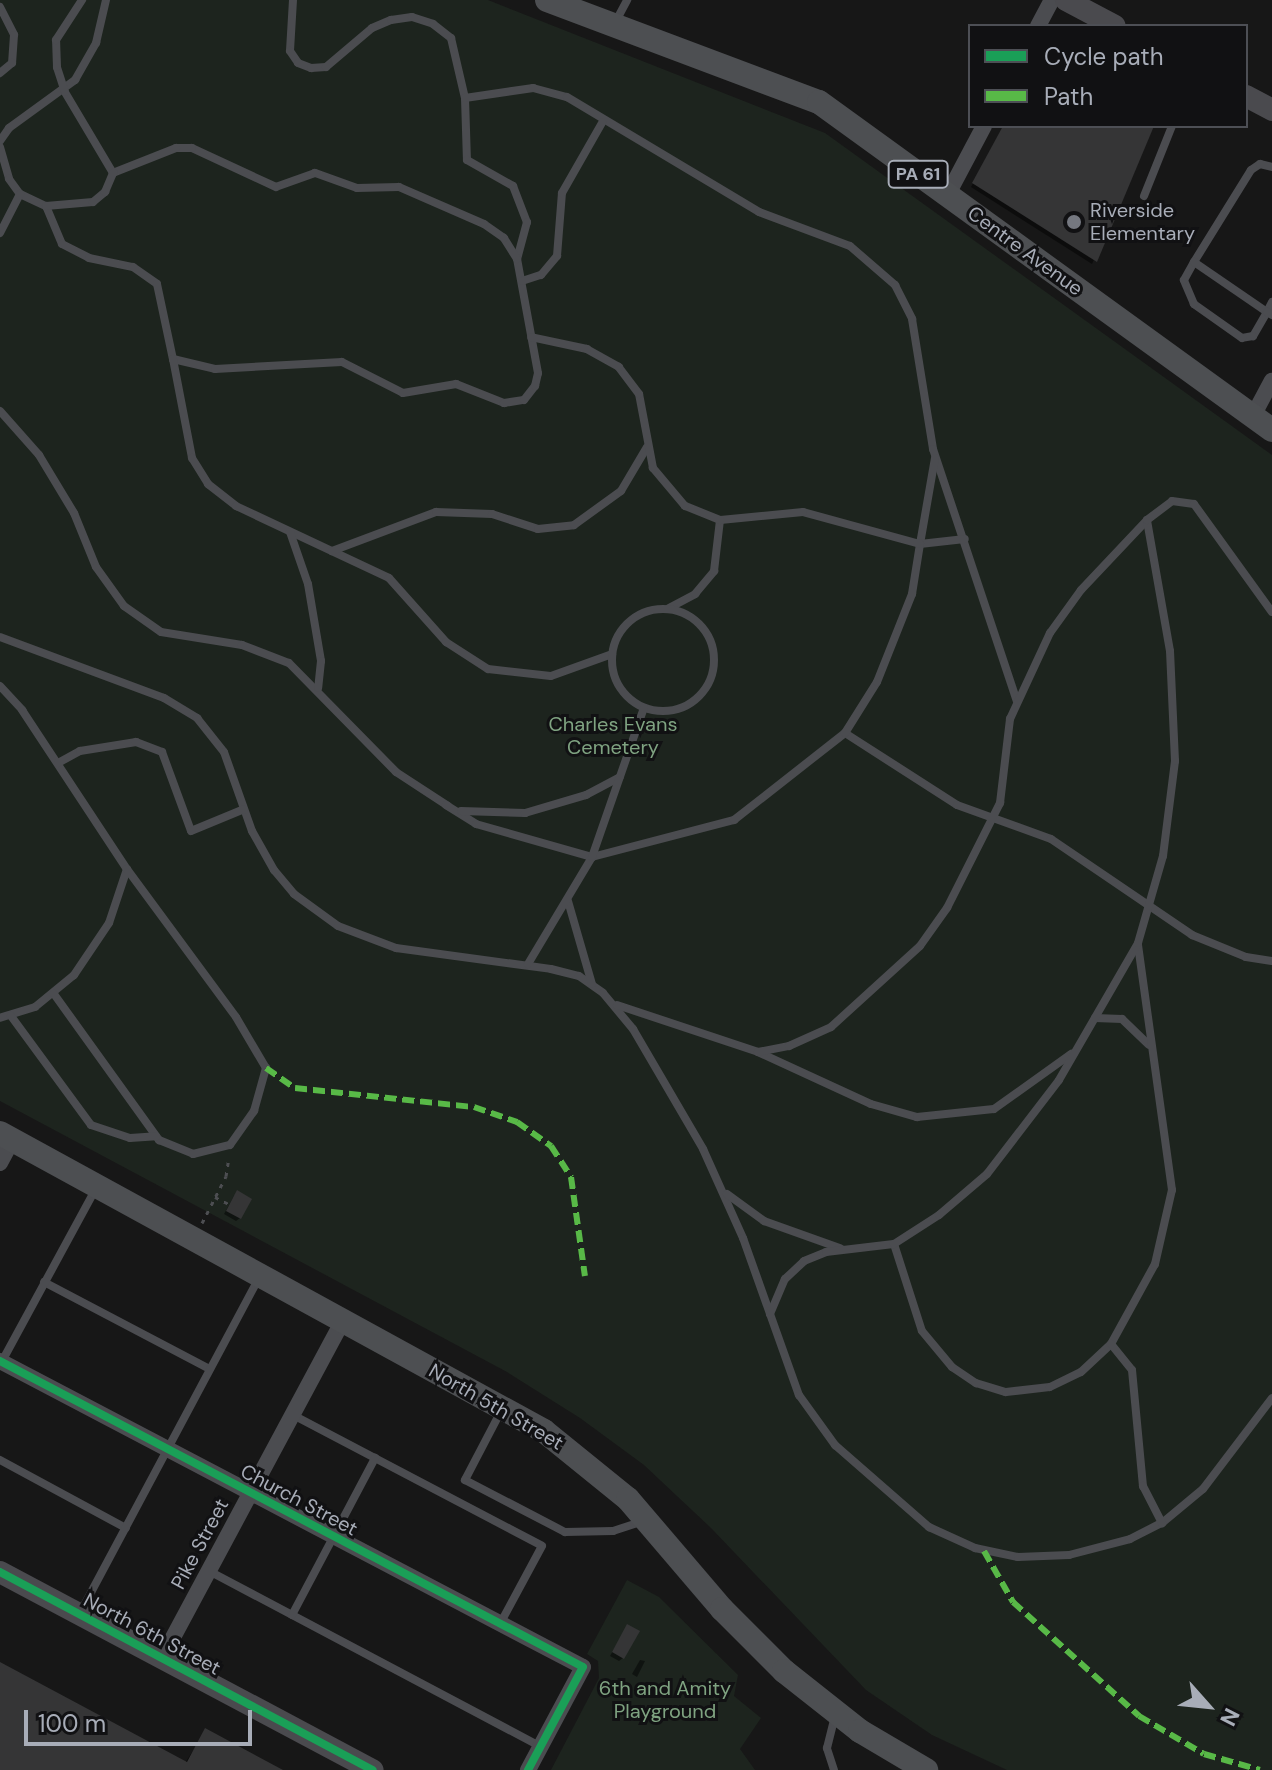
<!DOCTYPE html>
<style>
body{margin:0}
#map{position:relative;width:1272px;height:1770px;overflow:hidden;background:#171717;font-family:"DM Sans",sans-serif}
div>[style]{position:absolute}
.green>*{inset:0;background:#1d241e}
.shadow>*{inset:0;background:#0007}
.building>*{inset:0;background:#353536}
.path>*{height:3px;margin-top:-1.5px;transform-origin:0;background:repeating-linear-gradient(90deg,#4d4e52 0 4px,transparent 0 10px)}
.lane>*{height:8px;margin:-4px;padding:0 4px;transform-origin:4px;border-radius:4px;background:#4b4c50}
.lane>.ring{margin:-4px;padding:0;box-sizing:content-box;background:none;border:8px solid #4b4c50;border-radius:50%}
.street>*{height:16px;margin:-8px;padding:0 8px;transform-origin:8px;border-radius:8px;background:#4b4c50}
.secondary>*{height:22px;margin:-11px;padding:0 11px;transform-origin:11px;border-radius:11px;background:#4a4a4e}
.primary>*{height:24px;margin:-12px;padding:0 12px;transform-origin:12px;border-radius:12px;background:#4d4f52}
.quiet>*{height:6px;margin-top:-3px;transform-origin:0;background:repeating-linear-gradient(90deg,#58b947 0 12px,transparent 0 18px)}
.cycleway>*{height:8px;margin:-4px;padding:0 4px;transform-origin:4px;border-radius:4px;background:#1a9f57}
.dots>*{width:22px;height:22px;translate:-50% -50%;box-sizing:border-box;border:4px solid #111113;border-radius:50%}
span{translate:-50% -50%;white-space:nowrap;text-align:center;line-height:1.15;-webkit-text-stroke:6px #111113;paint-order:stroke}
.shield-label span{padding:2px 6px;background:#111113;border:2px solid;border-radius:6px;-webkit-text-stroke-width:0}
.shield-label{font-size:18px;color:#a8adb8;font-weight:700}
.poi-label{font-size:20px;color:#a8adb8}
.left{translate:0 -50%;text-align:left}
.street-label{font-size:20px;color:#a8adb8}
.park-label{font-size:20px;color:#7fa381}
.legend{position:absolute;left:968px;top:24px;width:280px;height:104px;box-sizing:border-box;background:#111113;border:2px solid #4d4f55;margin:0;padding:10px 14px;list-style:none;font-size:24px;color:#a8adb8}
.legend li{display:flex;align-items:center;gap:16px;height:40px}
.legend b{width:40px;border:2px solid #4d4f55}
.north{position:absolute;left:1168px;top:1666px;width:80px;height:80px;-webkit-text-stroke:6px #111113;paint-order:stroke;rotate:117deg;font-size:22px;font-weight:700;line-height:32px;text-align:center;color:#a8adb8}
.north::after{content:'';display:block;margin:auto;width:28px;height:36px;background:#a8adb8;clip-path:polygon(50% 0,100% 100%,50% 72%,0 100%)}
.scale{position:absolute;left:24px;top:1710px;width:228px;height:36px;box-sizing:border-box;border:4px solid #a8adb8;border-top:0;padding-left:10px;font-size:24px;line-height:28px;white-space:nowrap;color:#a8adb8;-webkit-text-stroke:6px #111113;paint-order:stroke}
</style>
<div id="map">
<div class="green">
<div style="clip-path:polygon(0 0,488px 0,825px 133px,1272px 455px,1272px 1770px,1007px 1770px,932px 1735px,866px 1690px,711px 1528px,644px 1465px,580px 1418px,507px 1372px,0 1101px)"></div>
<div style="clip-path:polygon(627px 1580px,659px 1597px,738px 1675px,734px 1696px,761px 1718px,740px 1749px,755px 1770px,551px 1770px,599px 1678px,598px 1661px,587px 1654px)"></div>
</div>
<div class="shadow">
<div style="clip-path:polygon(1004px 126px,1151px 126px,1092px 264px,971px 187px)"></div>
<div style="clip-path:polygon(234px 1196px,240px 1218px,236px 1221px,224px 1214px)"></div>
<div style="clip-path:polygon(625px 1630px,623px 1658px,619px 1661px,610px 1656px)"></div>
<div style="clip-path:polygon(640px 1660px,645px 1661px,637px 1677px,632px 1674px)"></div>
<div style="clip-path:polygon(0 1664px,185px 1763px,206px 1731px,279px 1770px,0 1770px)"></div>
</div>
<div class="building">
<div style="clip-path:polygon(1003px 126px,1154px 126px,1097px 262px,972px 183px)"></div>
<div style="clip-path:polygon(237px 1190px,252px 1199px,241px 1219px,226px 1211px)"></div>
<div style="clip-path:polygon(627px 1624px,640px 1631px,624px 1659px,612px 1652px)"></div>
<div style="clip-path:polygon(0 1662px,187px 1762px,205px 1728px,283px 1770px,0 1770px)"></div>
</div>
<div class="path">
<div style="left:215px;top:1197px;width:16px;rotate:27deg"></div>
<div style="left:202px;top:1223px;width:53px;rotate:-62.9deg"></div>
<div style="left:226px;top:1176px;width:18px;rotate:-81deg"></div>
</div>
<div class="lane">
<div style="left:293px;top:0;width:51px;rotate:93.4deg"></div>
<div style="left:290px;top:51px;width:14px;rotate:56deg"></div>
<div style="left:298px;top:63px;width:14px;rotate:21deg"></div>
<div style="left:311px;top:68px;width:15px;rotate:-4deg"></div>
<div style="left:326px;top:67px;width:60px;rotate:-40.3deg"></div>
<div style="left:372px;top:28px;width:21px;rotate:-23deg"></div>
<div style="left:391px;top:20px;width:21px;rotate:-8deg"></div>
<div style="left:412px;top:17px;width:22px;rotate:18deg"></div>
<div style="left:433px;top:24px;width:23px;rotate:38deg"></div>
<div style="left:451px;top:38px;width:62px;rotate:76.9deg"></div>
<div style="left:465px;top:98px;width:62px;rotate:88.2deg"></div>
<div style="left:467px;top:160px;width:53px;rotate:29.5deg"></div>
<div style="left:513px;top:186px;width:39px;rotate:69deg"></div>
<div style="left:527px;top:222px;width:38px;rotate:105deg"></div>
<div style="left:0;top:7px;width:31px;rotate:63deg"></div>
<div style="left:14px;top:35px;width:28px;rotate:94deg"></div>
<div style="left:12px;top:63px;width:16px;rotate:140deg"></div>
<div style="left:616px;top:21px;width:24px;rotate:-62deg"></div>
<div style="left:465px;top:98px;width:69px;rotate:-8.4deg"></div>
<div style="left:533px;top:88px;width:35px;rotate:15deg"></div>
<div style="left:567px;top:97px;width:224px;rotate:30.9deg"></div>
<div style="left:759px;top:212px;width:97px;rotate:20.5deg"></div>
<div style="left:850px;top:246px;width:60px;rotate:40.9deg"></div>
<div style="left:895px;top:285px;width:38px;rotate:63deg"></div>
<div style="left:912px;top:319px;width:132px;rotate:80.8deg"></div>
<div style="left:933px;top:449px;width:266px;rotate:71.6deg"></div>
<div style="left:0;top:141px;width:16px;rotate:-55deg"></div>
<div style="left:9px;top:128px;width:82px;rotate:-36deg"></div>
<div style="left:75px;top:80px;width:43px;rotate:-60.4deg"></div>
<div style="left:96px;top:43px;width:44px;rotate:-76.9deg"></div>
<div style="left:0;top:147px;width:33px;rotate:74deg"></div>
<div style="left:9px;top:179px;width:19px;rotate:54deg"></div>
<div style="left:20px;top:194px;width:29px;rotate:25deg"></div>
<div style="left:46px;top:206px;width:41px;rotate:67.2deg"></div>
<div style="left:62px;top:244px;width:30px;rotate:27deg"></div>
<div style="left:89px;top:258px;width:45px;rotate:11.6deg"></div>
<div style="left:133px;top:267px;width:29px;rotate:35deg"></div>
<div style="left:157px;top:284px;width:77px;rotate:78deg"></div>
<div style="left:173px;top:359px;width:43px;rotate:13.4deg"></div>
<div style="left:215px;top:369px;width:127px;rotate:-3.2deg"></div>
<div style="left:342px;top:362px;width:68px;rotate:26.9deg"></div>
<div style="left:403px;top:393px;width:54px;rotate:-9.6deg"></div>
<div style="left:456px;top:384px;width:52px;rotate:21.6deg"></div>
<div style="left:504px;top:403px;width:20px;rotate:-9deg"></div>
<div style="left:524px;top:400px;width:18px;rotate:-52deg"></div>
<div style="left:535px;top:386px;width:13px;rotate:-77deg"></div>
<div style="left:538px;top:373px;width:116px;rotate:-100.4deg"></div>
<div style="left:517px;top:259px;width:25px;rotate:-122deg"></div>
<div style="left:504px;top:238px;width:24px;rotate:-145deg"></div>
<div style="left:484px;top:224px;width:93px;rotate:-156.5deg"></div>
<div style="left:399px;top:187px;width:42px;rotate:178.6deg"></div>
<div style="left:357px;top:188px;width:45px;rotate:-160.3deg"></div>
<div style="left:315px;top:173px;width:41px;rotate:160.3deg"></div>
<div style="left:276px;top:187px;width:93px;rotate:-155.1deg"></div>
<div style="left:192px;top:148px;width:16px;rotate:180deg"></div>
<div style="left:176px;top:148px;width:68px;rotate:158.4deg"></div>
<div style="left:113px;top:173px;width:94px;rotate:-120.7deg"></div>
<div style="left:65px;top:92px;width:26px;rotate:-108deg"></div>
<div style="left:57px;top:67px;width:27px;rotate:-92deg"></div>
<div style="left:56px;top:40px;width:48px;rotate:-57deg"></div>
<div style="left:1144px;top:196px;width:75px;rotate:-68.2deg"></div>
<div style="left:46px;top:206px;width:47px;rotate:-4.9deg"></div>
<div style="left:93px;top:202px;width:16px;rotate:-40deg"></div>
<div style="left:105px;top:192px;width:21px;rotate:-67deg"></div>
<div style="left:0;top:233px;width:44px;rotate:-62.9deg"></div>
<div style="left:1194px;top:262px;width:108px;rotate:-58.2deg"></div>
<div style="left:1251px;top:170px;width:11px;rotate:-34deg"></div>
<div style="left:1260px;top:164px;width:12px;rotate:14deg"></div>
<div style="left:522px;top:281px;width:20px;rotate:-18deg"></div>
<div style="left:541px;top:275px;width:25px;rotate:-50deg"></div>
<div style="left:557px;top:256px;width:63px;rotate:-85.5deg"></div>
<div style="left:562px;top:193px;width:81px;rotate:-60.3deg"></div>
<div style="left:1272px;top:302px;width:11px;rotate:117deg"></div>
<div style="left:1267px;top:312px;width:28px;rotate:120deg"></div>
<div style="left:1253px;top:336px;width:11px;rotate:170deg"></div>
<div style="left:1242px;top:338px;width:59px;rotate:-144.7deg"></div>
<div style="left:1194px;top:304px;width:26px;rotate:-113deg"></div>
<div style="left:1184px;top:280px;width:21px;rotate:-61deg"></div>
<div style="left:1194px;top:262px;width:88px;rotate:34.4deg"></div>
<div style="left:1267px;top:312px;width:6px;rotate:31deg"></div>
<div style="left:173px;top:359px;width:101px;rotate:79.1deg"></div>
<div style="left:192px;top:458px;width:31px;rotate:58deg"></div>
<div style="left:208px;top:484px;width:36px;rotate:38deg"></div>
<div style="left:236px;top:506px;width:169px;rotate:25.2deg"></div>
<div style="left:389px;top:578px;width:86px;rotate:48.3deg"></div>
<div style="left:446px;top:642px;width:50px;rotate:32.7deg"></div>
<div style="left:488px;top:669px;width:63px;rotate:6.3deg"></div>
<div style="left:551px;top:676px;width:65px;rotate:-19.8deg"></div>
<div style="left:0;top:411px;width:59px;rotate:48.4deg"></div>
<div style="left:39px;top:455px;width:68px;rotate:58.9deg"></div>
<div style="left:74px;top:513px;width:58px;rotate:67.8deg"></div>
<div style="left:96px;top:567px;width:48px;rotate:54.3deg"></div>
<div style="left:124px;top:606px;width:45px;rotate:35.1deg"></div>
<div style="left:161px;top:632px;width:82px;rotate:9.1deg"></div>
<div style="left:242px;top:645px;width:50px;rotate:21deg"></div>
<div style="left:289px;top:663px;width:153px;rotate:45.5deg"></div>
<div style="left:396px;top:772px;width:62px;rotate:33.2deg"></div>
<div style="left:935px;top:458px;width:87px;rotate:99.9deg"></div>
<div style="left:920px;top:544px;width:45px;rotate:-6.3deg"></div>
<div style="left:290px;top:532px;width:55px;rotate:70.9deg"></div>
<div style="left:308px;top:584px;width:78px;rotate:80.4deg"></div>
<div style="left:321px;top:661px;width:27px;rotate:96deg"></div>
<div style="left:332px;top:551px;width:111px;rotate:-20.6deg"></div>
<div style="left:436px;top:512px;width:56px;rotate:2deg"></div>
<div style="left:492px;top:514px;width:48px;rotate:18.1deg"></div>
<div style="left:538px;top:529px;width:36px;rotate:-6deg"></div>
<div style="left:574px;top:525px;width:58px;rotate:-35.9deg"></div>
<div style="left:621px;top:491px;width:51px;rotate:-59.4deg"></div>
<div style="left:669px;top:608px;width:30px;rotate:-28deg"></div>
<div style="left:695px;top:594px;width:30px;rotate:-50deg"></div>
<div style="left:714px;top:571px;width:51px;rotate:-83.3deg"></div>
<div class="ring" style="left:612px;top:609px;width:94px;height:94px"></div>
<div style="left:0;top:637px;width:175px;rotate:20.4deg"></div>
<div style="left:164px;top:698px;width:39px;rotate:31deg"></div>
<div style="left:197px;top:718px;width:43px;rotate:51.5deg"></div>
<div style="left:224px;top:752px;width:84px;rotate:70.5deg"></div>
<div style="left:252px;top:831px;width:45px;rotate:60.6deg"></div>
<div style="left:274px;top:870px;width:31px;rotate:50deg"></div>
<div style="left:294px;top:894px;width:54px;rotate:36deg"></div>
<div style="left:338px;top:926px;width:62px;rotate:20.8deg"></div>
<div style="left:396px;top:948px;width:156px;rotate:7.7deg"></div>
<div style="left:551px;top:969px;width:29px;rotate:14deg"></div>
<div style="left:579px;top:976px;width:29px;rotate:35deg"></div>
<div style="left:603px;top:993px;width:47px;rotate:50.2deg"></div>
<div style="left:633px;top:1029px;width:139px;rotate:59.7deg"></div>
<div style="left:703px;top:1149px;width:98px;rotate:65.8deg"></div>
<div style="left:743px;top:1238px;width:167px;rotate:70.4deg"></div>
<div style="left:799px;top:1395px;width:62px;rotate:54.2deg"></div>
<div style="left:835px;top:1445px;width:125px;rotate:41.1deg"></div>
<div style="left:929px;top:1527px;width:51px;rotate:24.5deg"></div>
<div style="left:975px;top:1548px;width:44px;rotate:11.8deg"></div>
<div style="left:1018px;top:1557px;width:51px;rotate:-2.2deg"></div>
<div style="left:1069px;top:1555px;width:63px;rotate:-14.7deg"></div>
<div style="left:1130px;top:1539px;width:36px;rotate:-27deg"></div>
<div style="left:1162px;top:1523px;width:53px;rotate:-39.7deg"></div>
<div style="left:1203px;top:1489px;width:114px;rotate:-52.8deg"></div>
<div style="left:0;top:686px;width:33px;rotate:47deg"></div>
<div style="left:22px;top:710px;width:191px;rotate:56.6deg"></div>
<div style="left:127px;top:869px;width:57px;rotate:108.4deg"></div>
<div style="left:109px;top:923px;width:63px;rotate:123.9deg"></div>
<div style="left:74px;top:975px;width:50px;rotate:140.6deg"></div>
<div style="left:35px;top:1007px;width:37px;rotate:163deg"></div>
<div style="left:845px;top:733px;width:133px;rotate:32.7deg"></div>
<div style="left:957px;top:805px;width:100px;rotate:19.9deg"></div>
<div style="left:1051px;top:839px;width:171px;rotate:34.2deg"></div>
<div style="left:1192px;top:935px;width:58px;rotate:22.2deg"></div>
<div style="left:1246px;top:957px;width:26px;rotate:9deg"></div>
<div style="left:58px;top:763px;width:25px;rotate:-29deg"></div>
<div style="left:80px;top:751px;width:57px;rotate:-9.1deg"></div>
<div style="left:136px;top:742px;width:28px;rotate:21deg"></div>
<div style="left:162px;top:752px;width:84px;rotate:69.8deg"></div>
<div style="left:191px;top:831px;width:57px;rotate:-22.5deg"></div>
<div style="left:446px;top:805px;width:36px;rotate:32deg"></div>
<div style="left:476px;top:824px;width:121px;rotate:15.9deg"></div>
<div style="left:592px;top:857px;width:147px;rotate:-14.6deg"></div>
<div style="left:734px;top:820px;width:141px;rotate:-38.1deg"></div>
<div style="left:845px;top:733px;width:60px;rotate:-57.9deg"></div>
<div style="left:877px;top:682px;width:95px;rotate:-68.3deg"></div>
<div style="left:912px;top:594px;width:51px;rotate:-80.9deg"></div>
<div style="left:920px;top:544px;width:121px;rotate:-164.7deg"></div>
<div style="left:803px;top:512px;width:83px;rotate:174.5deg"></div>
<div style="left:720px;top:520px;width:38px;rotate:-158deg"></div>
<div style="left:685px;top:506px;width:50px;rotate:-130.1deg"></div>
<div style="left:653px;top:468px;width:75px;rotate:-100.7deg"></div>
<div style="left:639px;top:394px;width:34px;rotate:-127deg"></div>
<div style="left:619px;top:367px;width:37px;rotate:-151deg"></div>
<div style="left:587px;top:349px;width:57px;rotate:-167.9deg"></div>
<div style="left:461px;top:811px;width:64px;rotate:1.8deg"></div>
<div style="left:525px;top:813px;width:64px;rotate:-16.4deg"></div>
<div style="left:586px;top:795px;width:38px;rotate:-28deg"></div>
<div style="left:568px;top:901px;width:86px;rotate:73.9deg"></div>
<div style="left:528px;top:964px;width:125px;rotate:-59.1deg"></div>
<div style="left:592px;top:857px;width:158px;rotate:-70.8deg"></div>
<div style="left:54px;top:994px;width:180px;rotate:54.3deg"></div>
<div style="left:159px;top:1140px;width:37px;rotate:22deg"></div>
<div style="left:193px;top:1154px;width:38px;rotate:-14deg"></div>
<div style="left:230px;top:1145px;width:42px;rotate:-54.8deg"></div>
<div style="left:254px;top:1111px;width:45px;rotate:-74.4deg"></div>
<div style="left:266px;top:1068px;width:59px;rotate:-120.5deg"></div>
<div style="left:236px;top:1017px;width:184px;rotate:-126.4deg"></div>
<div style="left:617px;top:1005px;width:149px;rotate:18.4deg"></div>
<div style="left:758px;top:1052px;width:124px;rotate:24.7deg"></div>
<div style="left:871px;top:1104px;width:48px;rotate:15.8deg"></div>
<div style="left:917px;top:1117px;width:77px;rotate:-5.9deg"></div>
<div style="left:994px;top:1109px;width:95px;rotate:-35.5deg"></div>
<div style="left:11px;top:1016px;width:135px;rotate:53.7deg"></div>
<div style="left:91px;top:1125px;width:41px;rotate:18.4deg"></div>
<div style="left:130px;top:1138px;width:26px;rotate:-4deg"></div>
<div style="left:1095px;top:1018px;width:27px;rotate:2deg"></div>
<div style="left:1122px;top:1019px;width:37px;rotate:44deg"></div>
<div style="left:758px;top:1052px;width:32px;rotate:-11deg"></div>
<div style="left:789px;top:1046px;width:46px;rotate:-24.3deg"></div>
<div style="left:831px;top:1027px;width:120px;rotate:-42.3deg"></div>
<div style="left:920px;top:946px;width:47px;rotate:-54.6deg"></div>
<div style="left:947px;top:908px;width:118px;rotate:-63.2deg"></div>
<div style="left:1000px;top:803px;width:85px;rotate:-83.2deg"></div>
<div style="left:1010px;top:719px;width:95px;rotate:-65.1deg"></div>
<div style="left:1050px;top:633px;width:53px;rotate:-54.2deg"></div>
<div style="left:1081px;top:590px;width:96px;rotate:-46.7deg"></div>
<div style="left:727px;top:1194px;width:46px;rotate:36.1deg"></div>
<div style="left:764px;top:1221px;width:81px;rotate:19.6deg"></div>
<div style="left:894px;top:1244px;width:91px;rotate:72.2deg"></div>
<div style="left:922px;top:1331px;width:47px;rotate:50.2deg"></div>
<div style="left:952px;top:1367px;width:29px;rotate:34deg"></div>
<div style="left:976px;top:1383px;width:31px;rotate:17deg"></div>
<div style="left:1006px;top:1392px;width:44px;rotate:-6.5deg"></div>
<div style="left:1050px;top:1387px;width:34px;rotate:-26deg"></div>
<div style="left:1081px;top:1372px;width:41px;rotate:-43deg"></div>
<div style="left:1111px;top:1344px;width:91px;rotate:-61.2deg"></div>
<div style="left:1155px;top:1264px;width:76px;rotate:-77.1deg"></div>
<div style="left:1172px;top:1190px;width:248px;rotate:-97.9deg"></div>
<div style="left:44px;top:1282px;width:187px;rotate:27.7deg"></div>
<div style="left:770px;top:1314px;width:38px;rotate:-67deg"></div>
<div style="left:785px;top:1279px;width:26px;rotate:-43deg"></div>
<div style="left:804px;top:1261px;width:24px;rotate:-22deg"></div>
<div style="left:826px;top:1252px;width:68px;rotate:-6.7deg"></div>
<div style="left:894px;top:1244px;width:54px;rotate:-32.8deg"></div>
<div style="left:939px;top:1215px;width:63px;rotate:-40.5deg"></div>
<div style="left:987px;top:1174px;width:118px;rotate:-52.5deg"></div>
<div style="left:1059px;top:1080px;width:158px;rotate:-60deg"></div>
<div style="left:1138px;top:943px;width:91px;rotate:-74deg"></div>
<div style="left:1163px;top:856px;width:96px;rotate:-82.8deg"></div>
<div style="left:1175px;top:761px;width:110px;rotate:-92.6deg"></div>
<div style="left:1170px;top:651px;width:133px;rotate:-100deg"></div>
<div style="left:1147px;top:520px;width:31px;rotate:-37deg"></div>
<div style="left:1172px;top:501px;width:22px;rotate:8deg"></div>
<div style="left:1194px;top:504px;width:133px;rotate:54.2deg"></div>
<div style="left:1111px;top:1344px;width:33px;rotate:51deg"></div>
<div style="left:1132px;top:1370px;width:117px;rotate:84.6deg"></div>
<div style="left:1143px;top:1486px;width:42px;rotate:62.8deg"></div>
<div style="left:0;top:1365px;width:199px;rotate:-61.5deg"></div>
<div style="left:501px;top:1411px;width:78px;rotate:117.6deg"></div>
<div style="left:465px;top:1480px;width:113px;rotate:27.5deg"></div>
<div style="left:565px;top:1532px;width:48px;rotate:-1.2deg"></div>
<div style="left:613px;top:1531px;width:33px;rotate:-18deg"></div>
<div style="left:293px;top:1415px;width:281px;rotate:27.7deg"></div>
<div style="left:542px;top:1546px;width:89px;rotate:118.3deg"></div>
<div style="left:0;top:1460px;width:143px;rotate:28.4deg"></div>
<div style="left:209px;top:1571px;width:374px;rotate:27.9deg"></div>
<div style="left:80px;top:1613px;width:378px;rotate:-61.9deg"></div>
<div style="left:292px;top:1615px;width:178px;rotate:-62.1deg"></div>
<div style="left:834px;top:1770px;width:23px;rotate:-108deg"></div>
<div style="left:827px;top:1748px;width:32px;rotate:-76deg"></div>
</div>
<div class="street">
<div style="left:1038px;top:26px;width:30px;rotate:-62deg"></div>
<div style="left:948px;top:194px;width:77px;rotate:-62.1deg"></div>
<div style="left:1253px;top:416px;width:40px;rotate:-62deg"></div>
<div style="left:0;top:1163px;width:27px;rotate:-62deg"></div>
<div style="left:0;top:1361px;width:658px;rotate:27.69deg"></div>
<div style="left:583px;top:1667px;width:117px;rotate:118.1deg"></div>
<div style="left:162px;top:1658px;width:381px;rotate:-61.8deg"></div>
</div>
<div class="secondary">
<div style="left:1066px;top:0;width:55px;rotate:28deg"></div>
<div style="left:1246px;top:96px;width:30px;rotate:28deg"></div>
<div style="left:0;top:1572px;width:422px;rotate:28deg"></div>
</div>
<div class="primary">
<div style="left:547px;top:0;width:290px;rotate:20.6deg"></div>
<div style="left:819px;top:102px;width:559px;rotate:35.91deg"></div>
<div style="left:0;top:1133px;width:620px;rotate:28.71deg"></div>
<div style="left:544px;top:1431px;width:108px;rotate:39deg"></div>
<div style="left:628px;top:1499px;width:145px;rotate:49.5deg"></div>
<div style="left:722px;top:1609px;width:88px;rotate:45deg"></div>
<div style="left:784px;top:1671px;width:97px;rotate:38.3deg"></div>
<div style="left:860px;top:1731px;width:77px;rotate:30.6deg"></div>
</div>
<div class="quiet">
<div style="left:266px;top:1068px;width:35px;rotate:35deg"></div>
<div style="left:295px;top:1088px;width:180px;rotate:6.1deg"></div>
<div style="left:474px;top:1107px;width:46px;rotate:19.2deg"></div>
<div style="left:517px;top:1122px;width:42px;rotate:35.2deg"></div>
<div style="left:551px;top:1146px;width:37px;rotate:57deg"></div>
<div style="left:571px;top:1177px;width:100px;rotate:82deg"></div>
<div style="left:984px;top:1551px;width:59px;rotate:60.4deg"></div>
<div style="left:1013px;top:1602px;width:170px;rotate:42.1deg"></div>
<div style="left:1139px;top:1716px;width:75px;rotate:30.3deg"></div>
<div style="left:1204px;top:1754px;width:58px;rotate:15.9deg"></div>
</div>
<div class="cycleway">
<div style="left:0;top:1361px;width:658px;rotate:27.69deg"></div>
<div style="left:583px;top:1667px;width:117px;rotate:118.1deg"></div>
<div style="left:0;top:1572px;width:422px;rotate:28deg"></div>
</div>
<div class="dots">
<div style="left:1074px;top:222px;background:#757880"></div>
</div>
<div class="shield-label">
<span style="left:918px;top:174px">PA 61</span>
</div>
<div class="poi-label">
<span class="left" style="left:1090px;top:222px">Riverside<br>Elementary</span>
</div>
<div class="street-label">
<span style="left:1025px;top:251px;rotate:36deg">Centre Avenue</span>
<span style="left:496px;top:1407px;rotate:30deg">North 5th Street</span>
<span style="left:299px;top:1500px;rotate:28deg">Church Street</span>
<span style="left:200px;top:1544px;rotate:-62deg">Pike Street</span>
<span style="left:152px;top:1634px;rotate:28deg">North 6th Street</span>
</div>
<div class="park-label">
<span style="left:613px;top:736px">Charles Evans<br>Cemetery</span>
<span style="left:665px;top:1700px">6th and Amity<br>Playground</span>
</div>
<ul class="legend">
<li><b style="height:10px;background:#1a9f57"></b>Cycle path</li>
<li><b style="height:10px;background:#58b947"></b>Path</li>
</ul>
<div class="north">N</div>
<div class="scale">100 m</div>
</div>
